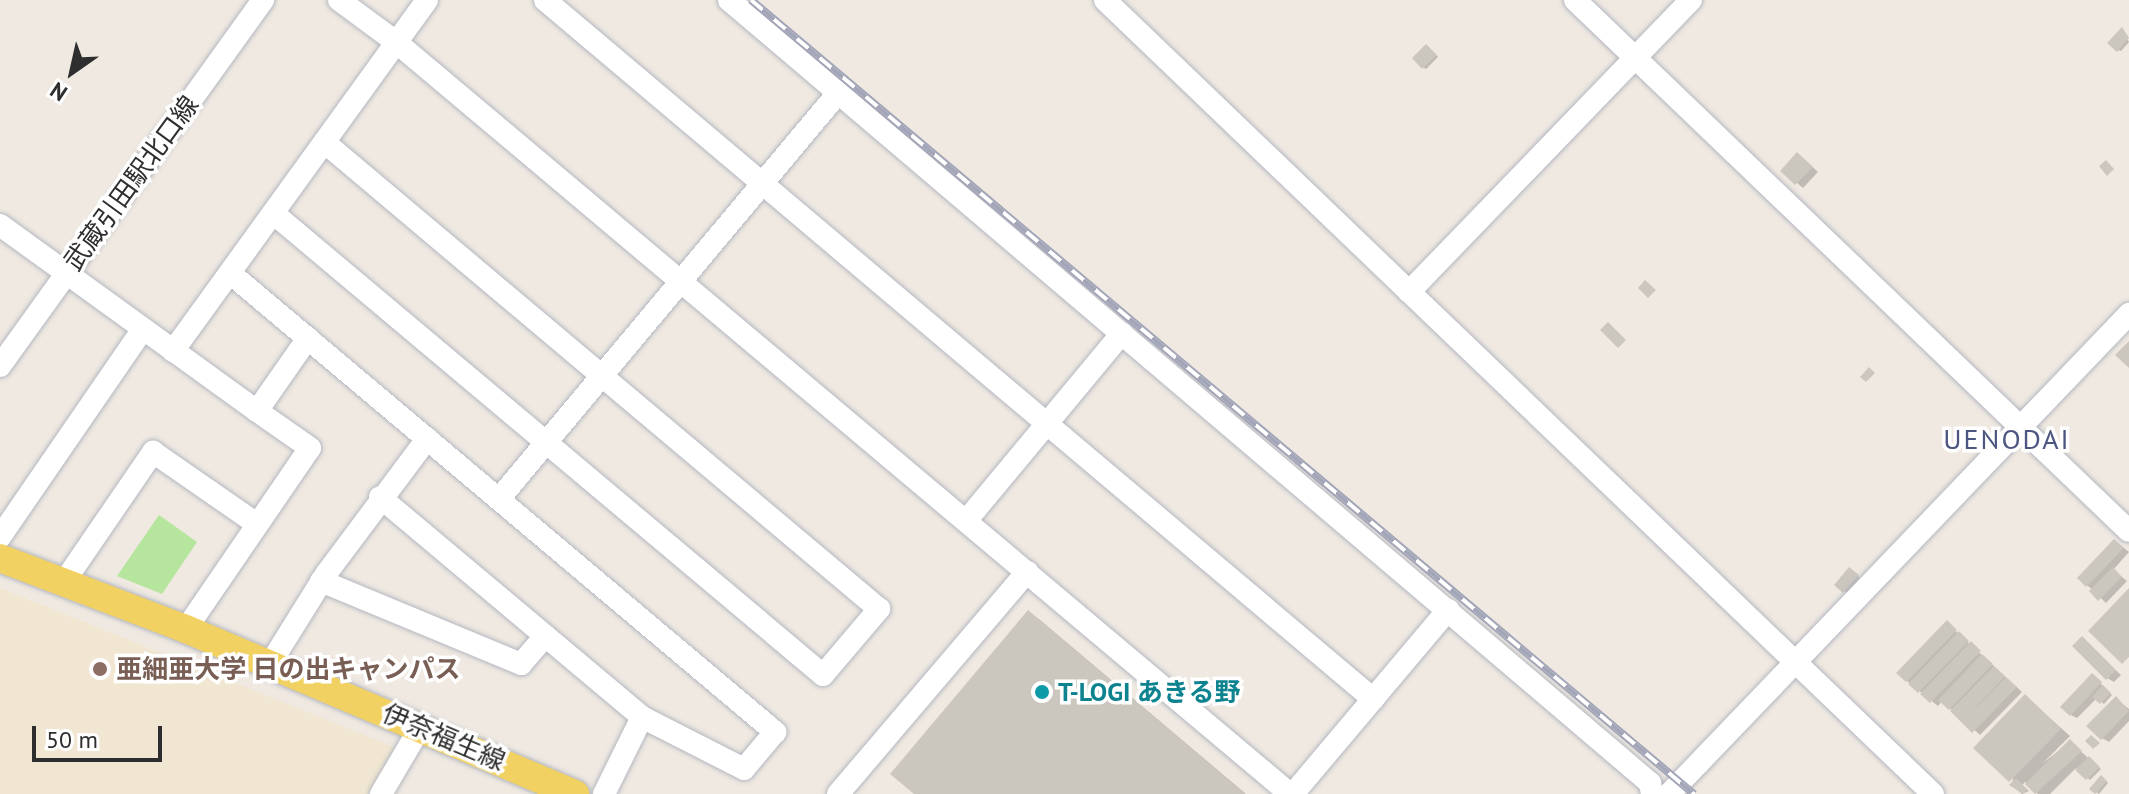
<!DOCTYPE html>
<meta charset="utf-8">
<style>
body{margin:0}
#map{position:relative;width:2129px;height:794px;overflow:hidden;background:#efe9e1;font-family:"PT Sans","Noto Sans JP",sans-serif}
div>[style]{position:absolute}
.education>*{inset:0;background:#f0e6d1}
.green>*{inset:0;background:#b6e59e}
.shadow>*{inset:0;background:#0003}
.building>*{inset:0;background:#cbc7bf}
.roads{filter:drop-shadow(0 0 2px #b4b7c1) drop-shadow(0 0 2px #b4b7c1)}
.minor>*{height:22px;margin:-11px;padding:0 11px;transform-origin:11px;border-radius:11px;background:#fff}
.major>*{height:28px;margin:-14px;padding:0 14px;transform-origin:14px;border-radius:14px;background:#f2d163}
.rail>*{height:8px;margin-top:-4px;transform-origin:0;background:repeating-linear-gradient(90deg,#fff 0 15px,#a3a6b8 0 30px);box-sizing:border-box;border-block:2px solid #a3a6b8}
.dots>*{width:22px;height:22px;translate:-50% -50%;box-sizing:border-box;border:4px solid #fff;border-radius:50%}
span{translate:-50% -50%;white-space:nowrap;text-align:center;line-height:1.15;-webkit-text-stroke:7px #fff;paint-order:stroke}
.street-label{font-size:26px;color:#2e2e2e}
.education-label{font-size:26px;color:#785e54;font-weight:700}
.left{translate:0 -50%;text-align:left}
.culture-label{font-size:26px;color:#0d838f;font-weight:700}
.neighbourhood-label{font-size:28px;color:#4d5680;letter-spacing:2px}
.north{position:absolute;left:32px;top:32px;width:80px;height:80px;-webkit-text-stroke:6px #fff;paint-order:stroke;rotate:214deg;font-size:22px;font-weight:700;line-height:32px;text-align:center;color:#2e2e2e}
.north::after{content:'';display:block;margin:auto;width:28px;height:36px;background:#2e2e2e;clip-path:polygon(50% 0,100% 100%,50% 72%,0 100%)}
.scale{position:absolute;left:32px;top:726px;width:130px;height:36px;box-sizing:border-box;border:4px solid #2e2e2e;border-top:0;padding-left:10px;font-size:24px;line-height:28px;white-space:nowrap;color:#2e2e2e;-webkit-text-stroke:6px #fff;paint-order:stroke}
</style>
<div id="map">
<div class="education">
<div style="clip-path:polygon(0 588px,399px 749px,369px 794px,0 794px)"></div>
</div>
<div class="green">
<div style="clip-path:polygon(159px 515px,197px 542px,162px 594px,117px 576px)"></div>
</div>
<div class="shadow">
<div style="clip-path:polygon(2122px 29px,2129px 42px,2121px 51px,2118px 50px)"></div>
<div style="clip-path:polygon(1429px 48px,1438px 57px,1426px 69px,1423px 67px)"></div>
<div style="clip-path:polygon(1804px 159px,1818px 172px,1803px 188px,1783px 171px)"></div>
<div style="clip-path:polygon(2115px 541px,2129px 552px,2113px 570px,2127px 581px,2106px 603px,2087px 585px)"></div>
<div style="clip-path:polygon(1852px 571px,1860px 578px,1847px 593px,1836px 585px)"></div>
<div style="clip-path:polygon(1028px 613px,1039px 619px,1246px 794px,917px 794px)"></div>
<div style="clip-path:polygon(1947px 623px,2022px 692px,1980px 735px,1942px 701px,1938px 706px,1907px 681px)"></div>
<div style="clip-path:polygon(2082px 639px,2121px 675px,2114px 682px,2107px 678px)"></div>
<div style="clip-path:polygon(2092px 675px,2112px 695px,2104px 704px,2097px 698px,2077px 718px,2071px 715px)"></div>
<div style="clip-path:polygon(2026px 697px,2070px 736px,2043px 763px,2070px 742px,2101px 769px,2090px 780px,2076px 768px,2050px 794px,2038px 794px,2025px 782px,2022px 785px,2029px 791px,2022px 794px,2012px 785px)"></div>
<div style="clip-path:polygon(2116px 699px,2129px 709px,2129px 721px,2109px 742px,2102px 738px)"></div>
<div style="clip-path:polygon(2104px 779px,2108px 783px,2099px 794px,2096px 792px)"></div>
</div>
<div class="building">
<div style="clip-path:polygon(2122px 27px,2129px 38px,2117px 52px,2107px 43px)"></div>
<div style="clip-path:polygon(1426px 44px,1437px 55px,1422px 69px,1412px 58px)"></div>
<div style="clip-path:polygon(1797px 152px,1813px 167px,1795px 185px,1780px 171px)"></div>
<div style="clip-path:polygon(2106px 160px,2114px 169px,2107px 176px,2099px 166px)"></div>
<div style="clip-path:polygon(1645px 280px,1656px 290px,1648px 298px,1638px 288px)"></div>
<div style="clip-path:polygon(1608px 322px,1626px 340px,1618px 348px,1600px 330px)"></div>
<div style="clip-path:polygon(2129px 341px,2129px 368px,2115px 355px)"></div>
<div style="clip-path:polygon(1869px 367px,1875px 373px,1866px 382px,1860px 377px)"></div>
<div style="clip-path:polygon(2114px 539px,2124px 548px,2086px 587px,2077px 578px)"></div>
<div style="clip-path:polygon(1849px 567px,1859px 575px,1843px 593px,1834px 585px)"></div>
<div style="clip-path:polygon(2113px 567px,2122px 577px,2098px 601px,2089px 591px)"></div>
<div style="clip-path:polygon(2129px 588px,2129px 657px,2122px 664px,2088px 631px)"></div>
<div style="clip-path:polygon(1028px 610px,1245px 794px,914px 794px,890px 774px)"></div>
<div style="clip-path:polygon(1947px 620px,1957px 630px,1906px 682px,1896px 673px)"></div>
<div style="clip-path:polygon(1959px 631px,1969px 641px,1918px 693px,1908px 684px)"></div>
<div style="clip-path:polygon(2082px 636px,2116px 670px,2106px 680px,2072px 646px)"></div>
<div style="clip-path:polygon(1971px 641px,1981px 651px,1930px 703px,1920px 694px)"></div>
<div style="clip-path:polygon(1982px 654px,1993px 664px,1949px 710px,1938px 700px)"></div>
<div style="clip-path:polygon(1994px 666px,2005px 676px,1964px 720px,2006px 677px,2017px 687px,1972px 733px,1950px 711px)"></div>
<div style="clip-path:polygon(2092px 673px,2102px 682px,2070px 716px,2060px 707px)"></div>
<div style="clip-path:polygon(2103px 685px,2111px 693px,2100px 704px,2092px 697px)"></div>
<div style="clip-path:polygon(2025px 694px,2061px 729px,2009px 782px,1973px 748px)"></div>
<div style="clip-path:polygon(2116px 696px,2129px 711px,2101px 740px,2086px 726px)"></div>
<div style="clip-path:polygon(2091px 735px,2100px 743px,2093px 749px,2085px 741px)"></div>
<div style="clip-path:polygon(2070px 739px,2082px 751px,2035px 794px,2025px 784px)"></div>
<div style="clip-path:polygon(2089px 756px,2100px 767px,2086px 780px,2075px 770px)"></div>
<div style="clip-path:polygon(2101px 775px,2107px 781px,2095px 794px,2089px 789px)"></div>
<div style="clip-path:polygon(2016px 778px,2027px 789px,2023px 794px,2009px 785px)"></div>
</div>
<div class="roads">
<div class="minor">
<div style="left:339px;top:0;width:71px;rotate:36.4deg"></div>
<div style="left:396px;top:42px;width:1168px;rotate:40.07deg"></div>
<div style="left:545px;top:0;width:1084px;rotate:40.17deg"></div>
<div style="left:729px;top:0;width:1209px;rotate:40.37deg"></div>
<div style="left:1650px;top:783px;width:11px;rotate:80deg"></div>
<div style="left:1105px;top:0;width:1147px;rotate:43.8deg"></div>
<div style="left:1575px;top:0;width:767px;rotate:43.79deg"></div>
<div style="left:273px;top:213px;width:718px;rotate:40.03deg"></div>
<div style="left:823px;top:675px;width:87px;rotate:-49.7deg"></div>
<div style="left:879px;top:609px;width:725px;rotate:-139.92deg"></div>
<div style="left:0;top:225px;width:317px;rotate:35.9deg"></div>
<div style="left:257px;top:411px;width:89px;rotate:-55.1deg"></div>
<div style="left:230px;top:273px;width:713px;rotate:40.1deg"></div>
<div style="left:775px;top:732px;width:48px;rotate:130deg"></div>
<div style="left:744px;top:769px;width:114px;rotate:-153deg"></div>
<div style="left:642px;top:717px;width:342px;rotate:-140deg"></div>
<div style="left:1409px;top:292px;width:406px;rotate:-46deg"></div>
<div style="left:173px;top:351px;width:433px;rotate:-54.1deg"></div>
<div style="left:0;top:366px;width:451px;rotate:-54.3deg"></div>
<div style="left:499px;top:499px;width:529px;rotate:-50.14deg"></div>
<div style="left:966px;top:521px;width:244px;rotate:-50.3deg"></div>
<div style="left:0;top:537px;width:252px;rotate:-55.5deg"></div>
<div style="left:321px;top:581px;width:217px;rotate:22.5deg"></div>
<div style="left:521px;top:664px;width:37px;rotate:-49deg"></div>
<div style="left:64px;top:582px;width:158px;rotate:-55.6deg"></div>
<div style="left:153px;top:452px;width:126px;rotate:34.7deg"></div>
<div style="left:186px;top:629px;width:219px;rotate:-55.6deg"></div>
<div style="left:310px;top:448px;width:65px;rotate:-145.1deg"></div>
<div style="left:270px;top:664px;width:106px;rotate:-58.1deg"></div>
<div style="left:326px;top:574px;width:169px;rotate:-53.2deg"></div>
<div style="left:381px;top:794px;width:79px;rotate:-59.5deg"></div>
<div style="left:604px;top:794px;width:86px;rotate:-63.7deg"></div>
<div style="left:838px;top:794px;width:292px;rotate:-49.6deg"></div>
<div style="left:1293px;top:794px;width:241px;rotate:-49.9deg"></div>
<div style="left:1669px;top:794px;width:665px;rotate:-46.22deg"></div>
</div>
<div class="major">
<div style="left:0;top:558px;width:199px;rotate:20.9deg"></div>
<div style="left:186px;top:629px;width:423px;rotate:23deg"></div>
</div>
</div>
<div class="rail">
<div style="left:751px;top:0;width:1233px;rotate:40.1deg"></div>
</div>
<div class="dots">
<div style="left:100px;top:669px;background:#8d6e63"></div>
<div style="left:1042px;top:692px;background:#0f9aa8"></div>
</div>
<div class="street-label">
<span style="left:131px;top:183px;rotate:-54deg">武蔵引田駅北口線</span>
<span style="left:444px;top:737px;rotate:23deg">伊奈福生線</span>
</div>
<div class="education-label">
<span class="left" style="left:116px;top:669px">亜細亜大学 日の出キャンパス</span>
</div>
<div class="culture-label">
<span class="left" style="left:1058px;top:692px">T-LOGI あきる野</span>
</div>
<div class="neighbourhood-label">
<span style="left:2007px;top:439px">UENODAI</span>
</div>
<div class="north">N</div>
<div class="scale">50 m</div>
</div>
